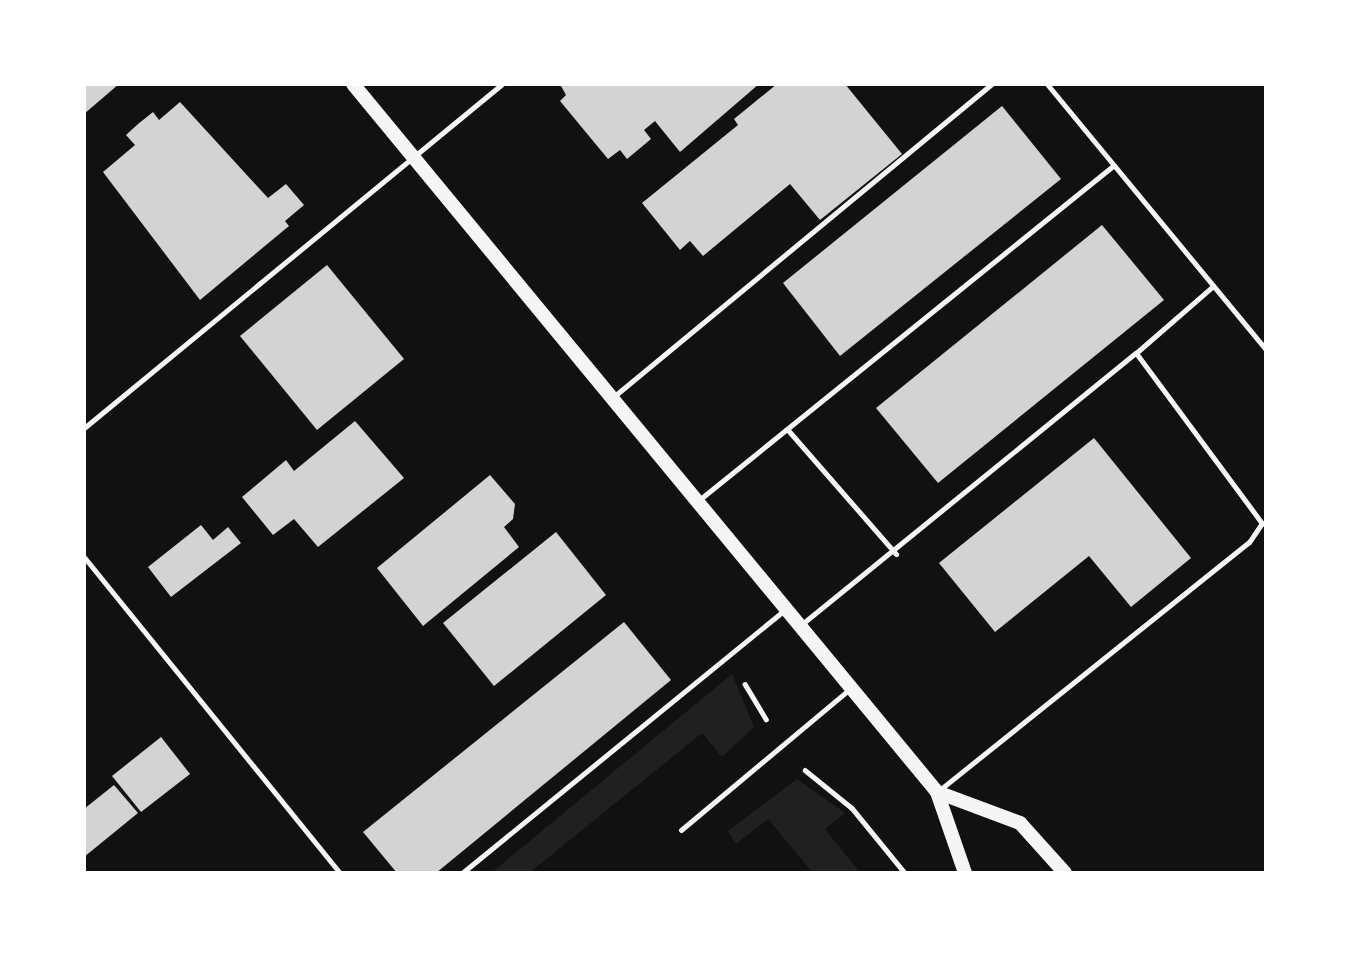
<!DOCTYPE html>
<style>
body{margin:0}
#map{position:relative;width:1350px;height:957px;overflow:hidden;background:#111;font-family:"Sofia Sans Condensed",sans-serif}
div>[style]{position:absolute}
.green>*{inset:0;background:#202020}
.building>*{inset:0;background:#d3d3d3}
.path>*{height:4.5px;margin:-2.25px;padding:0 2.25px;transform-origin:2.25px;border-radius:2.25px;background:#f5f5f5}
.service>*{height:5px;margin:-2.5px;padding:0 2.5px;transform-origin:2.5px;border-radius:2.5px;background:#f5f5f5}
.secondary>*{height:14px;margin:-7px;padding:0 7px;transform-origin:7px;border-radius:7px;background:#f5f5f5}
span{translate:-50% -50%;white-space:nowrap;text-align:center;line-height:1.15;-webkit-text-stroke:6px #fff;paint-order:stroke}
.frame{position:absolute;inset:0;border:86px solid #fff;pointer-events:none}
</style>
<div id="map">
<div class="green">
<div style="clip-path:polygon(732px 674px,754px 727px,722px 757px,702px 733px,529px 873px,491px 873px)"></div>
<div style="clip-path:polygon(797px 779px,845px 813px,825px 829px,860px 873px,813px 873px,768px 819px,736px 844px,728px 831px)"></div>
</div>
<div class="building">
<div style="clip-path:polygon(84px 84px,119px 84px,84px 114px)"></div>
<div style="clip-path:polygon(560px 84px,759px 84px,680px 152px,655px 121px,644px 130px,651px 139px,627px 159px,620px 150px,608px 159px,560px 101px,566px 95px)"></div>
<div style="clip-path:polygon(777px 84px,845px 84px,902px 154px,820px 220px,790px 184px,703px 256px,690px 241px,680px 250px,642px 203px,738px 125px,734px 119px)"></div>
<div style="clip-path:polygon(180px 102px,268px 198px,286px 184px,304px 205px,285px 221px,289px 226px,200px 300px,103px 172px,135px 145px,126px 135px,138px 124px,153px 112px,159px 120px)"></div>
<div style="clip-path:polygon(1002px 106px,1061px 179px,840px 356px,783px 283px)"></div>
<div style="clip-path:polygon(1102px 225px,1164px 300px,938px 483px,876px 408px)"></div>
<div style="clip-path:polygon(327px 265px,404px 359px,317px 430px,240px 336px)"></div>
<div style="clip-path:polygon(355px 421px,404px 478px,318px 547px,294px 519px,273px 535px,242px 497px,286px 460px,294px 471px)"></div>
<div style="clip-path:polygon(1094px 438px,1191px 558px,1131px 607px,1089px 556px,995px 632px,939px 563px)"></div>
<div style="clip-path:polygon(490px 475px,515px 504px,513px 519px,504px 527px,519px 547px,423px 626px,377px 568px)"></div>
<div style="clip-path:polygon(201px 525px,213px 540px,228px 527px,241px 543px,171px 597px,148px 567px)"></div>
<div style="clip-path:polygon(556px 532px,606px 595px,494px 686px,443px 623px)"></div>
<div style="clip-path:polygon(624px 622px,671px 680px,436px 873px,397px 873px,363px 832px)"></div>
<div style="clip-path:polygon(161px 737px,190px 774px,141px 812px,112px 776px)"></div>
<div style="clip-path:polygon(114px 785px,138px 813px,84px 857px,84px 809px)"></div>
</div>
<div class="path">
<div style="left:745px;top:684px;width:41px;rotate:59deg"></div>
<div style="left:805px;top:770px;width:60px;rotate:39deg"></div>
<div style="left:852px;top:808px;width:84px;rotate:50.8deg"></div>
</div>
<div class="service">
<div style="left:1047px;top:84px;width:345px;rotate:50.5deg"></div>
<div style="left:1136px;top:353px;width:102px;rotate:-41deg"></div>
<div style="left:612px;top:398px;width:493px;rotate:-39.6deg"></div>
<div style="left:84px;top:428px;width:541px;rotate:-39.45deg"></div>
<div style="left:787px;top:429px;width:166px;rotate:48.9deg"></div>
<div style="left:699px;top:500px;width:533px;rotate:-38.91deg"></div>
<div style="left:84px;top:557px;width:407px;rotate:51deg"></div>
<div style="left:802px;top:624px;width:430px;rotate:-39.1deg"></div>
<div style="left:1136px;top:353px;width:212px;rotate:53.5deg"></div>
<div style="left:1262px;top:523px;width:23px;rotate:124deg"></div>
<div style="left:1249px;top:542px;width:398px;rotate:141.3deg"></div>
<div style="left:681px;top:830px;width:222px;rotate:-39.9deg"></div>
<div style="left:462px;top:873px;width:417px;rotate:-39.2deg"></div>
</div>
<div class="secondary">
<div style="left:353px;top:84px;width:918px;rotate:50.48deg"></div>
<div style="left:937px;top:792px;width:86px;rotate:70.9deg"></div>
<div style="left:937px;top:792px;width:89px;rotate:20.5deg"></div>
<div style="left:1020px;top:823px;width:67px;rotate:48deg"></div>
</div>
<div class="frame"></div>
</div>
